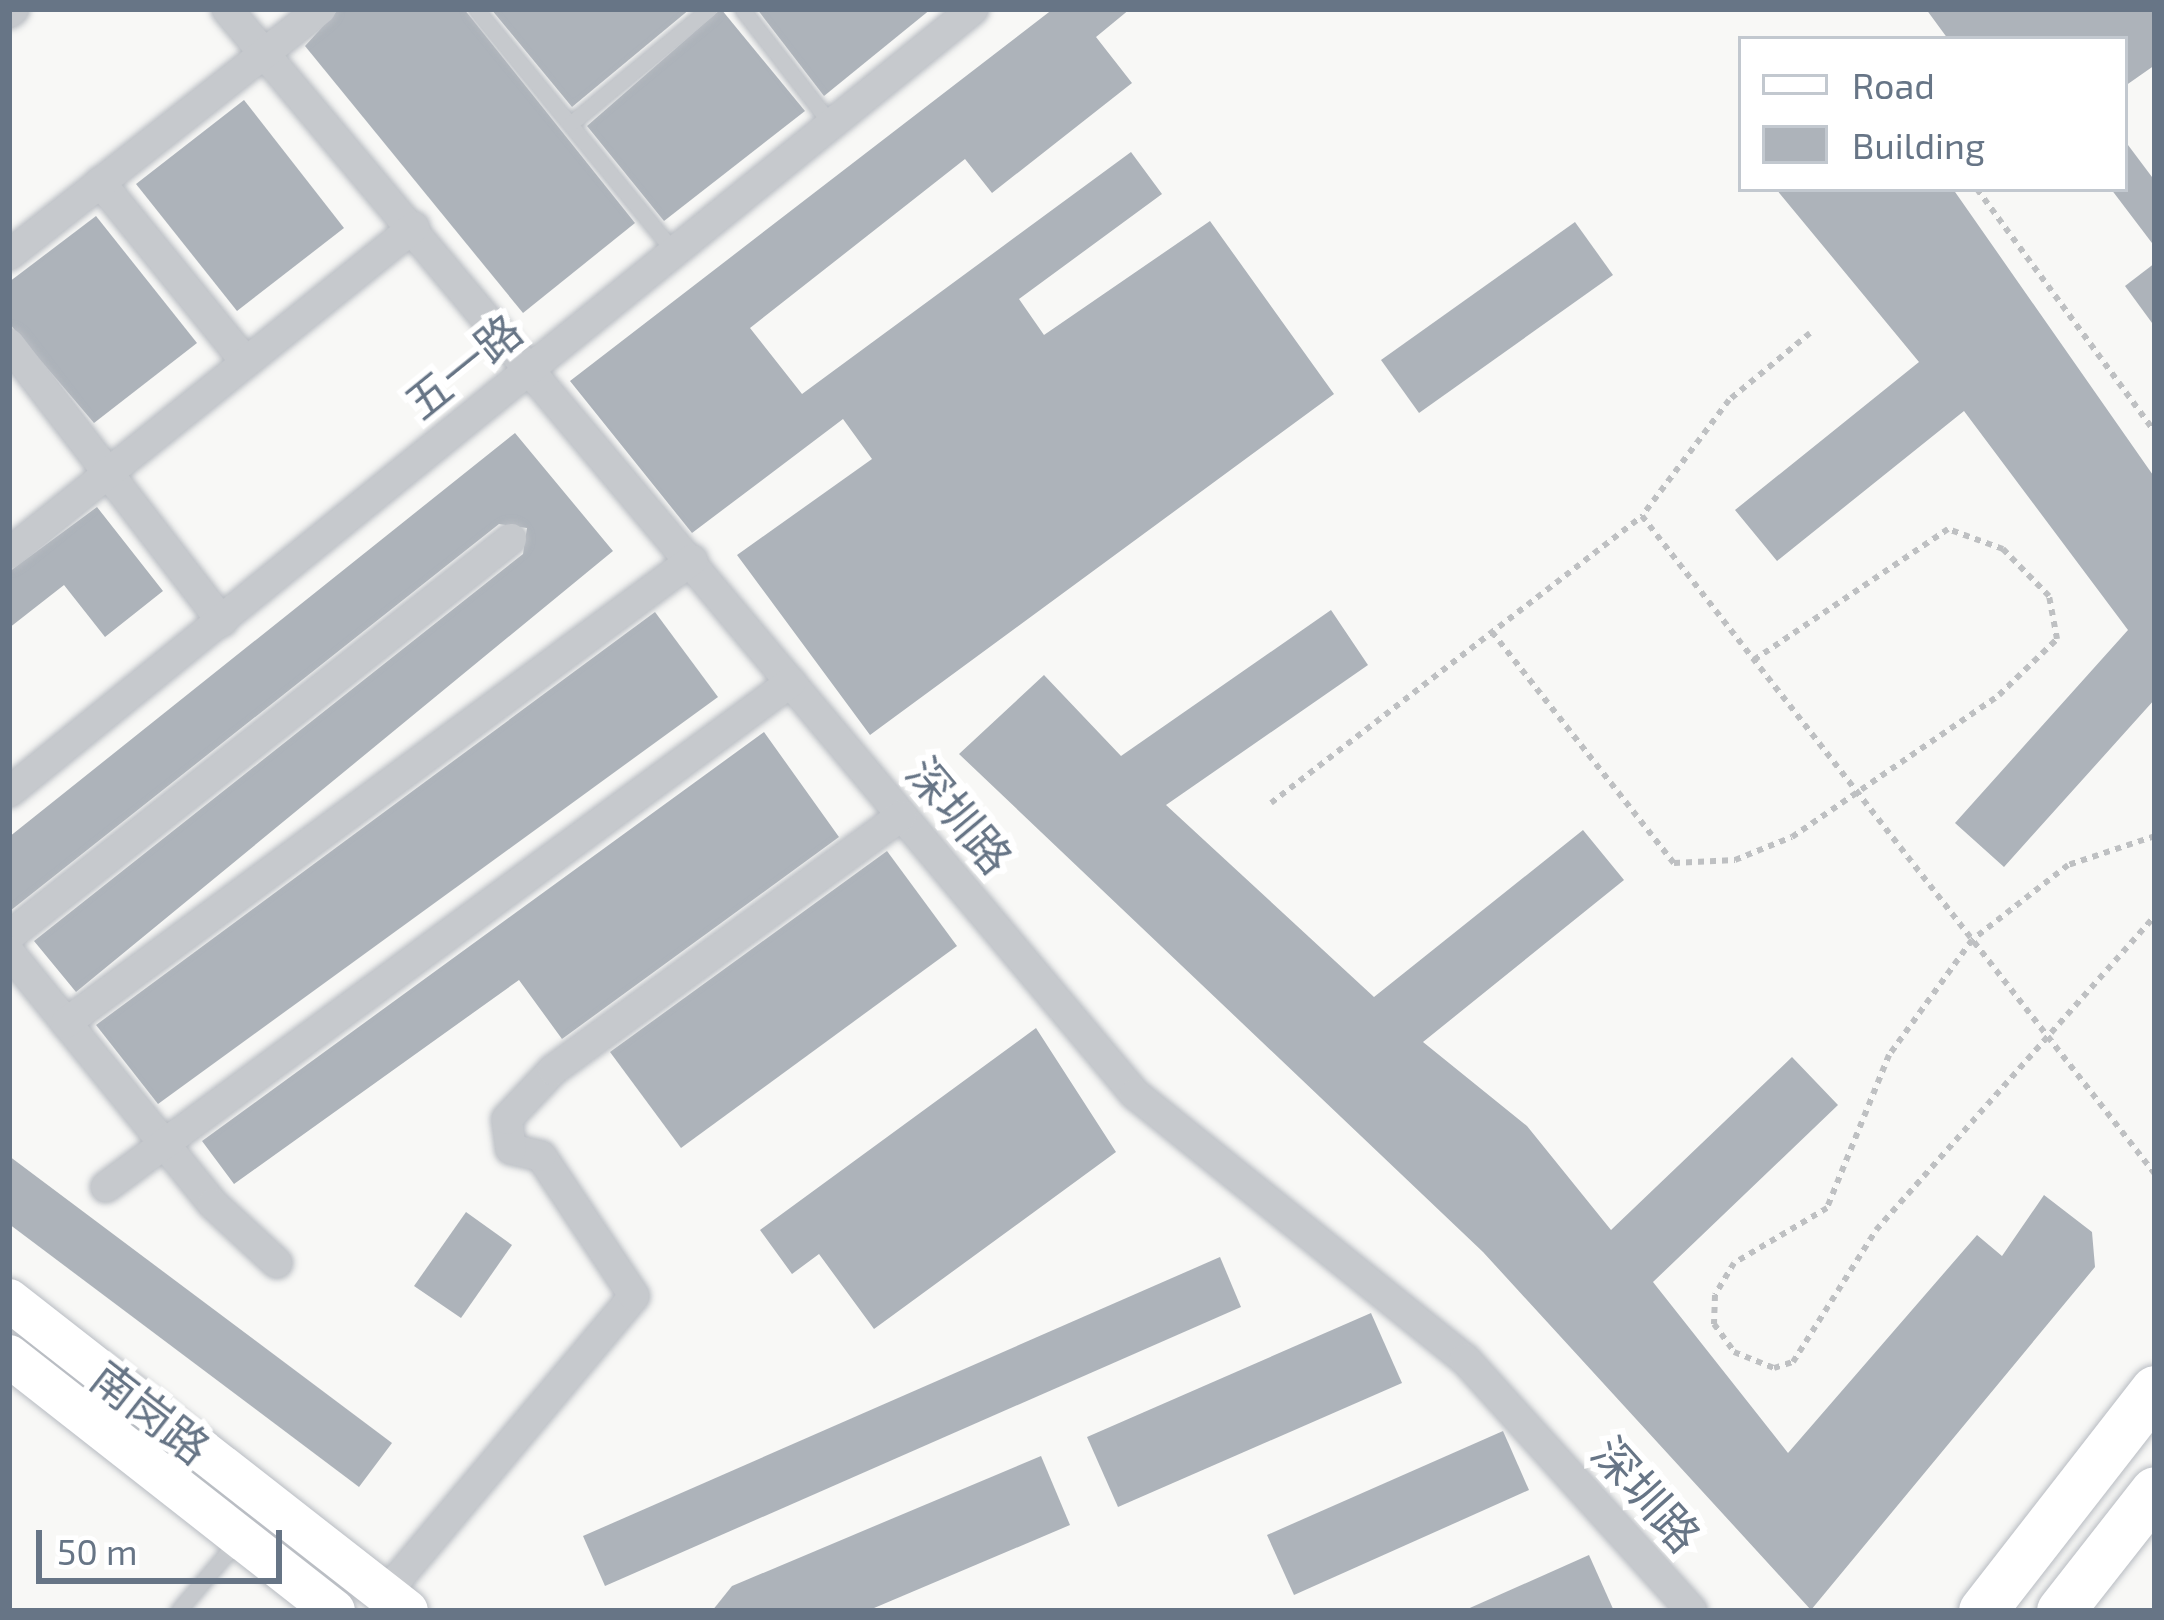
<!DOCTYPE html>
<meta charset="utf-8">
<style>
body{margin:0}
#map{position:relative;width:2164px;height:1620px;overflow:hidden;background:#f8f8f6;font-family:"Exo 2","Noto Sans SC",sans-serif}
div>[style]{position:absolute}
.building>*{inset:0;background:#adb3ba}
.path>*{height:6px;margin-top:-3px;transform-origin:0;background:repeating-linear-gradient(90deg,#bec0c2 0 6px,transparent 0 12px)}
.roads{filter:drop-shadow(0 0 3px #b8bcc2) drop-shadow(0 0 3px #b8bcc2)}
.service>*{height:15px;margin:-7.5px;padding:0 7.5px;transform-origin:7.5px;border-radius:7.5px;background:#c6c9cd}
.minor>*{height:30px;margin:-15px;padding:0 15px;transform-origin:15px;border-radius:15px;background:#c6c9cd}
.secondary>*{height:42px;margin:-21px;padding:0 21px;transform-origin:21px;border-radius:21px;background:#fff}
.primary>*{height:48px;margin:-24px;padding:0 24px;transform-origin:24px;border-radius:24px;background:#fff}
span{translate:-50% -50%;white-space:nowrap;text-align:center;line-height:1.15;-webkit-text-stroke:12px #fff;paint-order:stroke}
.street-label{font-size:45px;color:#677586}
.frame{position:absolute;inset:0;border:12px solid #677586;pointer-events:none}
.legend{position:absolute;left:1738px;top:36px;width:390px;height:156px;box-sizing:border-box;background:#fff;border:3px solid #c2c8cf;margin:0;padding:15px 21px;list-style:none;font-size:36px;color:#677586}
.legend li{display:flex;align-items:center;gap:24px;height:60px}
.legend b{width:60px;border:3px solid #c2c8cf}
.scale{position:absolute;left:36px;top:1530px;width:246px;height:54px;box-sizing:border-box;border:6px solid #677586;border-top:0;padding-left:15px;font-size:36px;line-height:42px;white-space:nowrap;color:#677586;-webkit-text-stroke:9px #fff;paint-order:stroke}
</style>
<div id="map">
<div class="building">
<div style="clip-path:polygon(339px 9px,464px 9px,635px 223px,523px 313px,305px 46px)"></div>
<div style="clip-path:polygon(491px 9px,690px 9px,572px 107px)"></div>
<div style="clip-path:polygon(721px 9px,805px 111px,664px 221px,587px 126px)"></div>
<div style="clip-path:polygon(757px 9px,931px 9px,824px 96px)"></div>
<div style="clip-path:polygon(1053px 9px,1130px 9px,1096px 37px,1132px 83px,992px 193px,965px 159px,750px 328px,802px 394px,1131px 152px,1162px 194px,1019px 299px,1044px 335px,1210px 221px,1334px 394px,870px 735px,737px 555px,872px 459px,843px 419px,692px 533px,570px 381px)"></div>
<div style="clip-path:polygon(1926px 9px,2155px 9px,2155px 65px,2125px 86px,2125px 39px,1948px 39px)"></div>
<div style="clip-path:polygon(244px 100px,344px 228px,237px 311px,136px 184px)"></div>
<div style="clip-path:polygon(2125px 141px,2155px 181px,2155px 247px,2111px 189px,2125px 189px)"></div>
<div style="clip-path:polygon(1776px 189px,1953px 189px,2155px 478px,2155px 699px,2004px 867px,1955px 823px,2128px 630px,1964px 411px,1777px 561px,1735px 510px,1919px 362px)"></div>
<div style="clip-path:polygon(96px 216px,197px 343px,94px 423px,9px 323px,9px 282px)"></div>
<div style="clip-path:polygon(1575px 222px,1613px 275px,1419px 413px,1381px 360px)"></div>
<div style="clip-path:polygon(2155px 263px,2155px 327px,2125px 286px)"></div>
<div style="clip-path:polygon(515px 433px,613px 551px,76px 992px,34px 941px,523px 554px,527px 528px,499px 524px,10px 911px,9px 837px)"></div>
<div style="clip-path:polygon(97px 507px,163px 591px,105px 637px,64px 585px,9px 628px,9px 572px)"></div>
<div style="clip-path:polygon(1331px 610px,1368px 665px,1166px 805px,1374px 997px,1583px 830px,1624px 880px,1423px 1042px,1527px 1126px,1611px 1230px,1792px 1057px,1838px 1105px,1653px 1282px,1788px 1453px,1977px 1235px,2002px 1256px,2044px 1195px,2092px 1232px,2095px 1267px,1811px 1610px,1483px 1252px,959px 754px,1044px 675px,1121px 756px)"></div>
<div style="clip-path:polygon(655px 612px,718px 697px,158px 1104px,96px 1025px)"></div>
<div style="clip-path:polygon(764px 732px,839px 837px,562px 1039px,519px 980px,234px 1184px,202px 1141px)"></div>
<div style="clip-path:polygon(887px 851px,957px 946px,681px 1148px,610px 1052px)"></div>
<div style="clip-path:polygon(1036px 1028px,1116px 1152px,874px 1329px,819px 1254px,792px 1274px,760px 1230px)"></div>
<div style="clip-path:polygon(9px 1156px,392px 1443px,359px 1487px,9px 1224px)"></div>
<div style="clip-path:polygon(466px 1212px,512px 1245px,461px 1318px,414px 1286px)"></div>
<div style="clip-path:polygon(1220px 1257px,1241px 1307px,605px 1586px,583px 1536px)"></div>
<div style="clip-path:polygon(1371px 1313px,1402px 1383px,1118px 1507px,1087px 1437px)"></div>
<div style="clip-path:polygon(1503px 1431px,1529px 1490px,1294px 1595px,1267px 1535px)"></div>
<div style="clip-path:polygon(1041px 1456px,1070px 1525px,867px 1611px,712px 1611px,732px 1586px)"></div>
<div style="clip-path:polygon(1589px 1555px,1614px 1611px,1463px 1611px)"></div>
</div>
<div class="path">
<div style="left:1977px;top:189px;width:301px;rotate:53.8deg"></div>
<div style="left:1810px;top:333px;width:105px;rotate:140.4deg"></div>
<div style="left:1729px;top:400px;width:145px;rotate:126.9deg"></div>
<div style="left:1642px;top:516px;width:834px;rotate:52.06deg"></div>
<div style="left:1492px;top:632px;width:294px;rotate:51.8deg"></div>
<div style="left:1674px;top:863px;width:61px;rotate:-2.8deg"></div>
<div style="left:1735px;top:860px;width:61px;rotate:-22deg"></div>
<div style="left:1792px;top:837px;width:251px;rotate:-34.4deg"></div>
<div style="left:1999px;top:695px;width:81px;rotate:-44deg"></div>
<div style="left:2057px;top:639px;width:44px;rotate:-100.5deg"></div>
<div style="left:2049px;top:596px;width:66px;rotate:-134.4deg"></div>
<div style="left:2003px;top:549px;width:59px;rotate:-160deg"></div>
<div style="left:1948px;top:529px;width:234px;rotate:146deg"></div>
<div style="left:1271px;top:803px;width:469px;rotate:-37.7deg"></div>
<div style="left:2155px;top:836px;width:92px;rotate:161.6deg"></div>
<div style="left:2068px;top:865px;width:122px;rotate:142deg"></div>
<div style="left:1972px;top:940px;width:142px;rotate:125.8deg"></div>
<div style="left:1889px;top:1055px;width:165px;rotate:112.1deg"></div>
<div style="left:1827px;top:1208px;width:108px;rotate:149.4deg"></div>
<div style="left:1734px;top:1263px;width:37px;rotate:121deg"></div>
<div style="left:1715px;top:1295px;width:29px;rotate:92deg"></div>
<div style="left:1714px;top:1324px;width:34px;rotate:54deg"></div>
<div style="left:1734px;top:1352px;width:43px;rotate:21.8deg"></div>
<div style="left:1774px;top:1368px;width:20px;rotate:-18deg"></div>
<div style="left:1793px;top:1362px;width:156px;rotate:-57.8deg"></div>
<div style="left:1876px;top:1230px;width:420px;rotate:-48.4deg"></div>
</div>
<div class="roads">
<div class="service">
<div style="left:476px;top:9px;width:313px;rotate:50.8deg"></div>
<div style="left:742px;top:9px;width:145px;rotate:52.3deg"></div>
<div style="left:570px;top:124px;width:180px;rotate:-39.6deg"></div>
<div style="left:178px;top:1611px;width:93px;rotate:-49.8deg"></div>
</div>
<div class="minor">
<div style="left:227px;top:9px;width:1415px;rotate:50.08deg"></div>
<div style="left:1135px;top:1094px;width:423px;rotate:38.8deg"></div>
<div style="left:1465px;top:1359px;width:339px;rotate:48deg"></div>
<div style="left:9px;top:13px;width:6px;rotate:-39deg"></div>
<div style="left:100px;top:182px;width:232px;rotate:51deg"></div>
<div style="left:9px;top:255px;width:397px;rotate:-38.3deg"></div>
<div style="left:9px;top:344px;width:350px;rotate:52.5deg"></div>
<div style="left:9px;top:553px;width:520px;rotate:-38.83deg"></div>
<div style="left:9px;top:792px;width:1242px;rotate:-39.08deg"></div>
<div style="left:9px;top:936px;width:640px;rotate:-38.34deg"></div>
<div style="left:9px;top:952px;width:324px;rotate:51deg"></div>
<div style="left:213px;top:1204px;width:87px;rotate:42.7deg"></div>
<div style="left:66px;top:1023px;width:779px;rotate:-36.49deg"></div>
<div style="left:106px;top:1187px;width:851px;rotate:-36.4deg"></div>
<div style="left:385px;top:1594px;width:388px;rotate:-50.1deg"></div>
<div style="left:634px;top:1296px;width:168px;rotate:-123.6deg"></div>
<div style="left:541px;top:1156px;width:31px;rotate:-167deg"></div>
<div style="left:511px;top:1149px;width:30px;rotate:-98deg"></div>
<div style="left:507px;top:1119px;width:67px;rotate:-46.8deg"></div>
<div style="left:553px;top:1070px;width:431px;rotate:-36.1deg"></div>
</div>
<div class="secondary">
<div style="left:9px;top:1300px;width:505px;rotate:38deg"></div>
<div style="left:9px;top:1356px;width:413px;rotate:38.1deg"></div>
</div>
<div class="primary">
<div style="left:1983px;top:1611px;width:280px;rotate:-52.1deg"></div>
<div style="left:2061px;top:1611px;width:152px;rotate:-51.9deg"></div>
</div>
</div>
<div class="street-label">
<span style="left:463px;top:366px;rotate:-39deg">五一路</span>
<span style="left:960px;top:815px;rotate:50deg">深圳路</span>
<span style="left:151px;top:1412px;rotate:38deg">南岗路</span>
<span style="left:1647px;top:1494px;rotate:48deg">深圳路</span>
</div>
<div class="frame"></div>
<ul class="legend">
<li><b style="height:15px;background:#fff"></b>Road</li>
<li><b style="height:33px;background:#adb3ba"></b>Building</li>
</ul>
<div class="scale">50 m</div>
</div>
